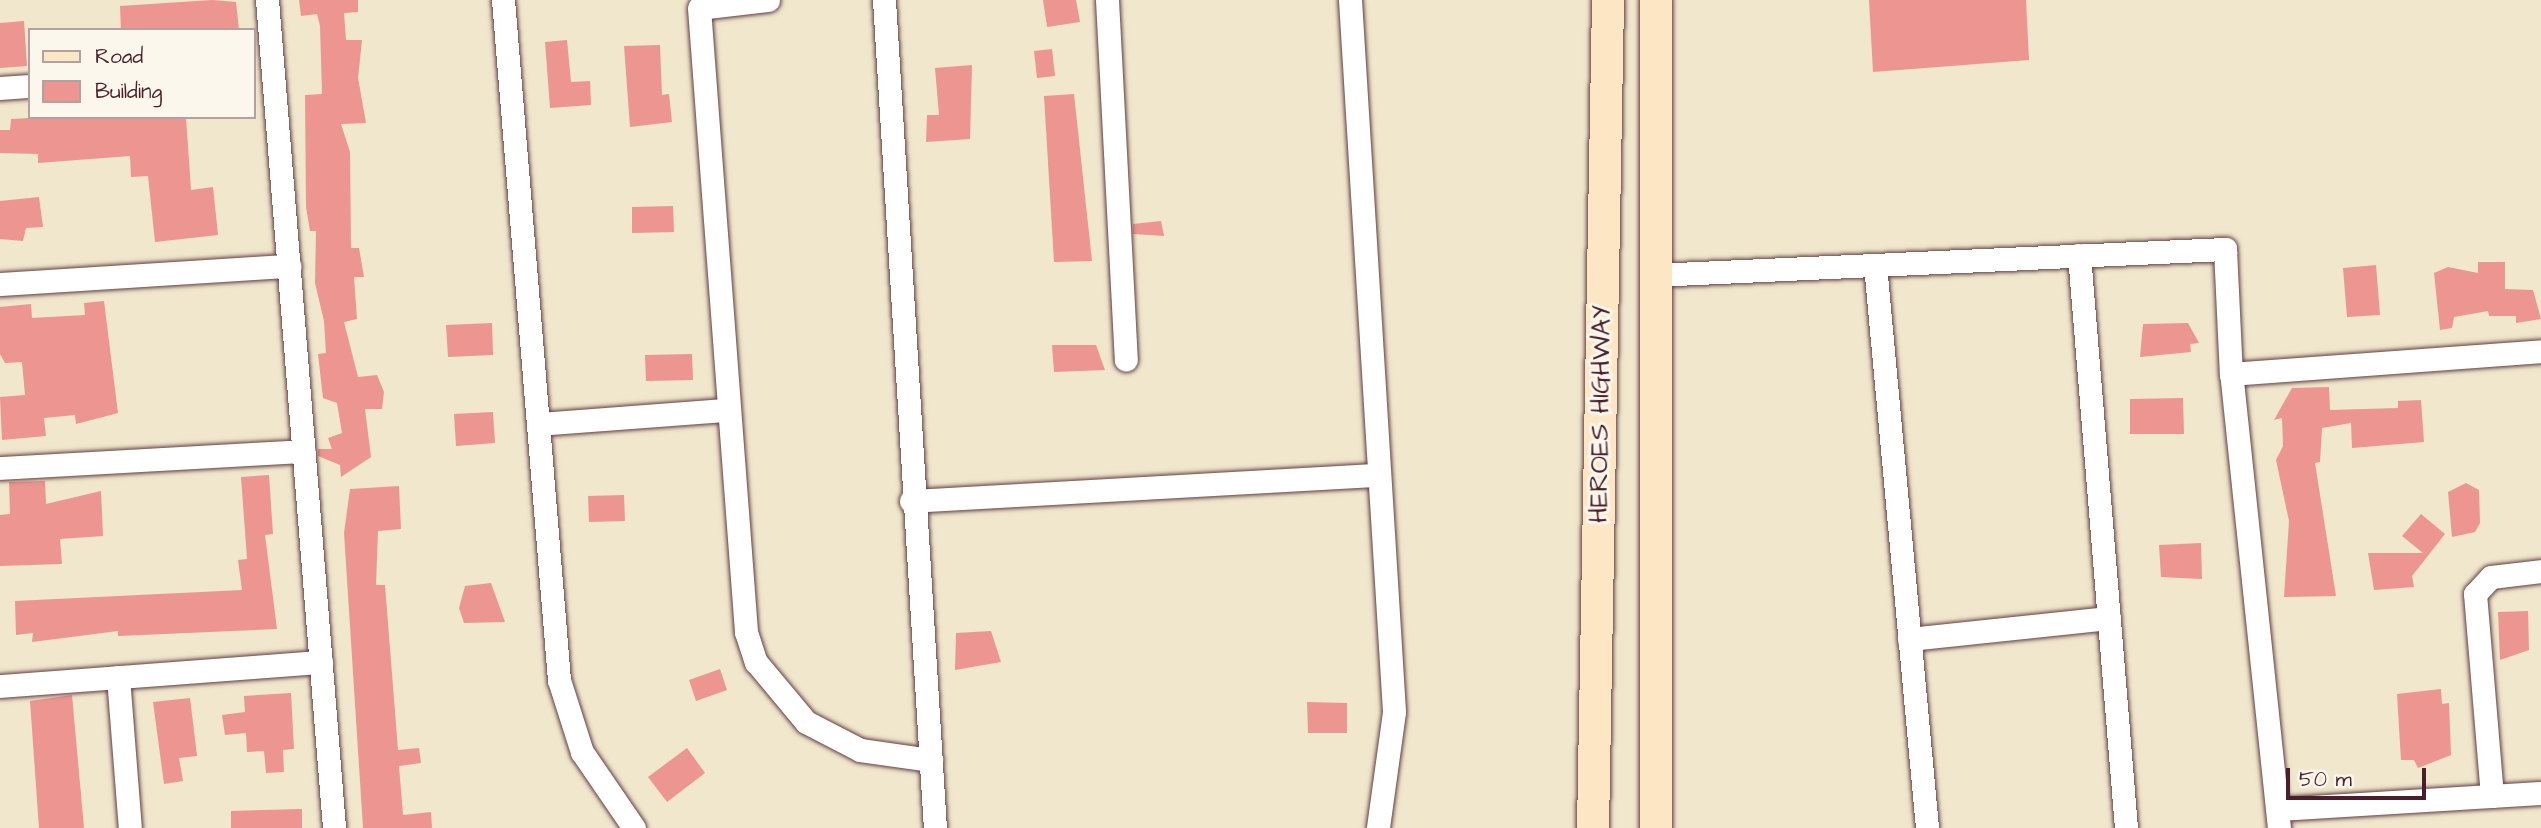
<!DOCTYPE html>
<style>
body{margin:0}
#map{position:relative;width:2541px;height:828px;overflow:hidden;background:#f0e7cc;font-family:"Architects Daughter",sans-serif}
div>[style]{position:absolute}
.building>*{inset:0;background:#ed9590}
.roads{filter:drop-shadow(0 0 2px #633d43) drop-shadow(0 0 2px #633d43)}
.street>*{height:23px;margin:-11.5px;padding:0 11.5px;transform-origin:11.5px;border-radius:11.5px;background:#fff}
.secondary>*{height:32px;margin:-16px;padding:0 16px;transform-origin:16px;border-radius:16px;background:#fce6c4}
span{translate:-50% -50%;white-space:nowrap;text-align:center;line-height:1.15;-webkit-text-stroke:6px #fbf7ec;paint-order:stroke}
.street-label{font-size:26px;color:#4a1f2b}
.legend{position:absolute;left:28px;top:28px;width:228px;height:91px;box-sizing:border-box;background:#fbf7ec;border:2px solid #b4a19f;margin:0;padding:9px 12px;list-style:none;font-size:21px;color:#4a1f2b}
.legend li{display:flex;align-items:center;gap:14px;height:35px}
.legend b{width:35px;border:2px solid #b4a19f}
.scale{position:absolute;left:2286px;top:768px;width:140px;height:32px;box-sizing:border-box;border:4px solid #4a1f2b;border-top:0;padding-left:9px;font-size:21px;line-height:24px;white-space:nowrap;color:#4a1f2b;-webkit-text-stroke:5px #fbf7ec;paint-order:stroke}
</style>
<div id="map">
<div class="building">
<div style="clip-path:polygon(212px 0,236px 2px,239px 30px,121px 30px,120px 6px)"></div>
<div style="clip-path:polygon(299px 0,358px 0,358px 12px,344px 13px,346px 40px,362px 40px,358px 78px,366px 123px,341px 124px,350px 152px,351px 248px,359px 248px,364px 277px,354px 277px,357px 319px,344px 322px,358px 377px,377px 375px,384px 392px,382px 409px,365px 409px,371px 457px,341px 477px,340px 465px,318px 456px,318px 449px,332px 449px,328px 438px,342px 433px,337px 403px,323px 398px,318px 354px,326px 353px,324px 321px,315px 283px,316px 231px,310px 231px,306px 207px,305px 95px,322px 94px,320px 26px,317px 14px,301px 16px)"></div>
<div style="clip-path:polygon(1043px 0,1076px 0,1080px 22px,1047px 27px)"></div>
<div style="clip-path:polygon(1869px 0,2026px 0,2029px 60px,1873px 72px)"></div>
<div style="clip-path:polygon(24px 21px,27px 66px,0 68px,0 23px)"></div>
<div style="clip-path:polygon(567px 40px,571px 82px,590px 81px,591px 105px,550px 108px,545px 42px)"></div>
<div style="clip-path:polygon(660px 45px,662px 95px,669px 94px,672px 122px,630px 127px,624px 46px)"></div>
<div style="clip-path:polygon(1052px 49px,1055px 76px,1037px 78px,1034px 51px)"></div>
<div style="clip-path:polygon(972px 65px,970px 139px,926px 142px,927px 115px,939px 115px,935px 68px)"></div>
<div style="clip-path:polygon(1074px 94px,1092px 261px,1054px 262px,1044px 96px)"></div>
<div style="clip-path:polygon(47px 117px,186px 117px,191px 190px,213px 187px,218px 235px,155px 242px,148px 176px,131px 177px,130px 156px,38px 163px,38px 154px,0 153px,0 130px,10px 130px,11px 119px)"></div>
<div style="clip-path:polygon(39px 197px,43px 227px,26px 228px,23px 241px,0 239px,0 201px)"></div>
<div style="clip-path:polygon(673px 206px,674px 232px,632px 233px,632px 207px)"></div>
<div style="clip-path:polygon(1161px 221px,1164px 236px,1133px 234px,1133px 224px)"></div>
<div style="clip-path:polygon(2478px 262px,2505px 262px,2505px 289px,2533px 290px,2541px 319px,2516px 323px,2516px 316px,2489px 316px,2488px 311px,2454px 317px,2452px 328px,2440px 330px,2434px 273px,2448px 267px,2478px 273px)"></div>
<div style="clip-path:polygon(2376px 265px,2380px 315px,2347px 317px,2343px 268px)"></div>
<div style="clip-path:polygon(104px 301px,118px 413px,76px 424px,75px 415px,44px 418px,46px 436px,2px 440px,0 397px,25px 395px,22px 362px,5px 363px,0 354px,0 307px,31px 304px,32px 318px,85px 315px,84px 303px)"></div>
<div style="clip-path:polygon(492px 323px,493px 355px,448px 357px,446px 325px)"></div>
<div style="clip-path:polygon(2188px 323px,2199px 343px,2190px 344px,2191px 352px,2140px 357px,2143px 324px)"></div>
<div style="clip-path:polygon(1052px 345px,1096px 345px,1105px 370px,1054px 372px)"></div>
<div style="clip-path:polygon(692px 354px,693px 380px,646px 381px,645px 355px)"></div>
<div style="clip-path:polygon(2329px 387px,2330px 410px,2398px 408px,2398px 401px,2421px 400px,2424px 442px,2352px 448px,2351px 423px,2322px 428px,2320px 462px,2315px 463px,2336px 596px,2284px 597px,2289px 521px,2276px 460px,2283px 446px,2282px 418px,2274px 420px,2292px 388px)"></div>
<div style="clip-path:polygon(2183px 398px,2184px 434px,2130px 434px,2130px 399px)"></div>
<div style="clip-path:polygon(493px 412px,495px 443px,456px 446px,454px 414px)"></div>
<div style="clip-path:polygon(269px 475px,273px 534px,265px 535px,277px 629px,118px 636px,118px 631px,32px 642px,33px 633px,16px 635px,15px 601px,242px 590px,238px 560px,247px 559px,241px 477px)"></div>
<div style="clip-path:polygon(45px 481px,46px 504px,101px 491px,103px 536px,60px 539px,62px 564px,0 566px,0 515px,10px 514px,9px 482px)"></div>
<div style="clip-path:polygon(2466px 483px,2479px 490px,2480px 523px,2475px 532px,2452px 537px,2448px 492px)"></div>
<div style="clip-path:polygon(399px 486px,401px 529px,378px 531px,376px 585px,385px 585px,398px 750px,419px 748px,421px 763px,399px 766px,403px 815px,431px 812px,432px 828px,363px 828px,344px 533px,350px 489px)"></div>
<div style="clip-path:polygon(624px 495px,625px 521px,589px 522px,588px 496px)"></div>
<div style="clip-path:polygon(2421px 514px,2445px 534px,2412px 576px,2414px 587px,2374px 590px,2368px 553px,2423px 553px,2402px 536px)"></div>
<div style="clip-path:polygon(2201px 543px,2202px 579px,2161px 577px,2159px 545px)"></div>
<div style="clip-path:polygon(491px 583px,505px 622px,464px 623px,459px 608px,465px 586px)"></div>
<div style="clip-path:polygon(2528px 611px,2529px 650px,2500px 660px,2498px 612px)"></div>
<div style="clip-path:polygon(991px 631px,1001px 662px,955px 670px,956px 633px)"></div>
<div style="clip-path:polygon(720px 669px,727px 690px,696px 701px,689px 680px)"></div>
<div style="clip-path:polygon(2441px 689px,2442px 704px,2449px 703px,2451px 755px,2418px 768px,2414px 760px,2401px 760px,2397px 694px)"></div>
<div style="clip-path:polygon(291px 693px,294px 749px,283px 750px,284px 772px,266px 773px,264px 751px,247px 752px,246px 733px,225px 735px,222px 715px,245px 712px,244px 696px)"></div>
<div style="clip-path:polygon(72px 695px,84px 828px,39px 828px,30px 701px)"></div>
<div style="clip-path:polygon(190px 698px,197px 756px,179px 758px,183px 781px,164px 784px,153px 702px)"></div>
<div style="clip-path:polygon(1307px 702px,1347px 703px,1347px 733px,1308px 733px)"></div>
<div style="clip-path:polygon(687px 748px,705px 773px,667px 802px,648px 777px)"></div>
<div style="clip-path:polygon(302px 809px,302px 828px,231px 828px,231px 811px)"></div>
</div>
<div class="roads">
<div class="street">
<div style="left:267px;top:0;width:831px;rotate:85.37deg"></div>
<div style="left:503px;top:0;width:682px;rotate:85.29deg"></div>
<div style="left:559px;top:680px;width:76px;rotate:72.3deg"></div>
<div style="left:582px;top:752px;width:92px;rotate:55.6deg"></div>
<div style="left:768px;top:0;width:69px;rotate:173.4deg"></div>
<div style="left:699px;top:8px;width:626px;rotate:85.69deg"></div>
<div style="left:746px;top:632px;width:32px;rotate:72deg"></div>
<div style="left:756px;top:662px;width:78px;rotate:50.2deg"></div>
<div style="left:806px;top:722px;width:61px;rotate:27.4deg"></div>
<div style="left:860px;top:750px;width:72px;rotate:8deg"></div>
<div style="left:884px;top:0;width:830px;rotate:86.48deg"></div>
<div style="left:1107px;top:0;width:360px;rotate:87deg"></div>
<div style="left:1350px;top:0;width:713px;rotate:86.46deg"></div>
<div style="left:1394px;top:712px;width:117px;rotate:97.9deg"></div>
<div style="left:0;top:88px;width:30px;rotate:-4deg"></div>
<div style="left:2079px;top:255px;width:575px;rotate:85.31deg"></div>
<div style="left:1875px;top:265px;width:565px;rotate:84.72deg"></div>
<div style="left:1654px;top:275px;width:572px;rotate:-2.61deg"></div>
<div style="left:2225px;top:249px;width:125px;rotate:87.3deg"></div>
<div style="left:0;top:284px;width:290px;rotate:-3.6deg"></div>
<div style="left:538px;top:424px;width:189px;rotate:-4.3deg"></div>
<div style="left:0;top:468px;width:304px;rotate:-3.2deg"></div>
<div style="left:911px;top:501px;width:466px;rotate:-3.2deg"></div>
<div style="left:1909px;top:639px;width:201px;rotate:-6deg"></div>
<div style="left:118px;top:677px;width:151px;rotate:85.5deg"></div>
<div style="left:0;top:686px;width:322px;rotate:-4.3deg"></div>
<div style="left:2492px;top:796px;width:203px;rotate:-94.8deg"></div>
<div style="left:2475px;top:594px;width:23px;rotate:-47deg"></div>
<div style="left:2491px;top:577px;width:50px;rotate:-6.8deg"></div>
<div style="left:2278px;top:809px;width:263px;rotate:-3.5deg"></div>
<div style="left:2279px;top:828px;width:457px;rotate:-96deg"></div>
<div style="left:2231px;top:374px;width:311px;rotate:-4.2deg"></div>
</div>
<div class="secondary">
<div style="left:1593px;top:828px;width:828px;rotate:-88.96deg"></div>
<div style="left:1656px;top:828px;width:828px;rotate:-90deg"></div>
</div>
</div>
<div class="street-label">
<span style="left:1601px;top:414px;rotate:-89deg">HEROES HIGHWAY</span>
</div>
<ul class="legend">
<li><b style="height:9px;background:#fce6c4"></b>Road</li>
<li><b style="height:19px;background:#ed9590"></b>Building</li>
</ul>
<div class="scale">50 m</div>
</div>
